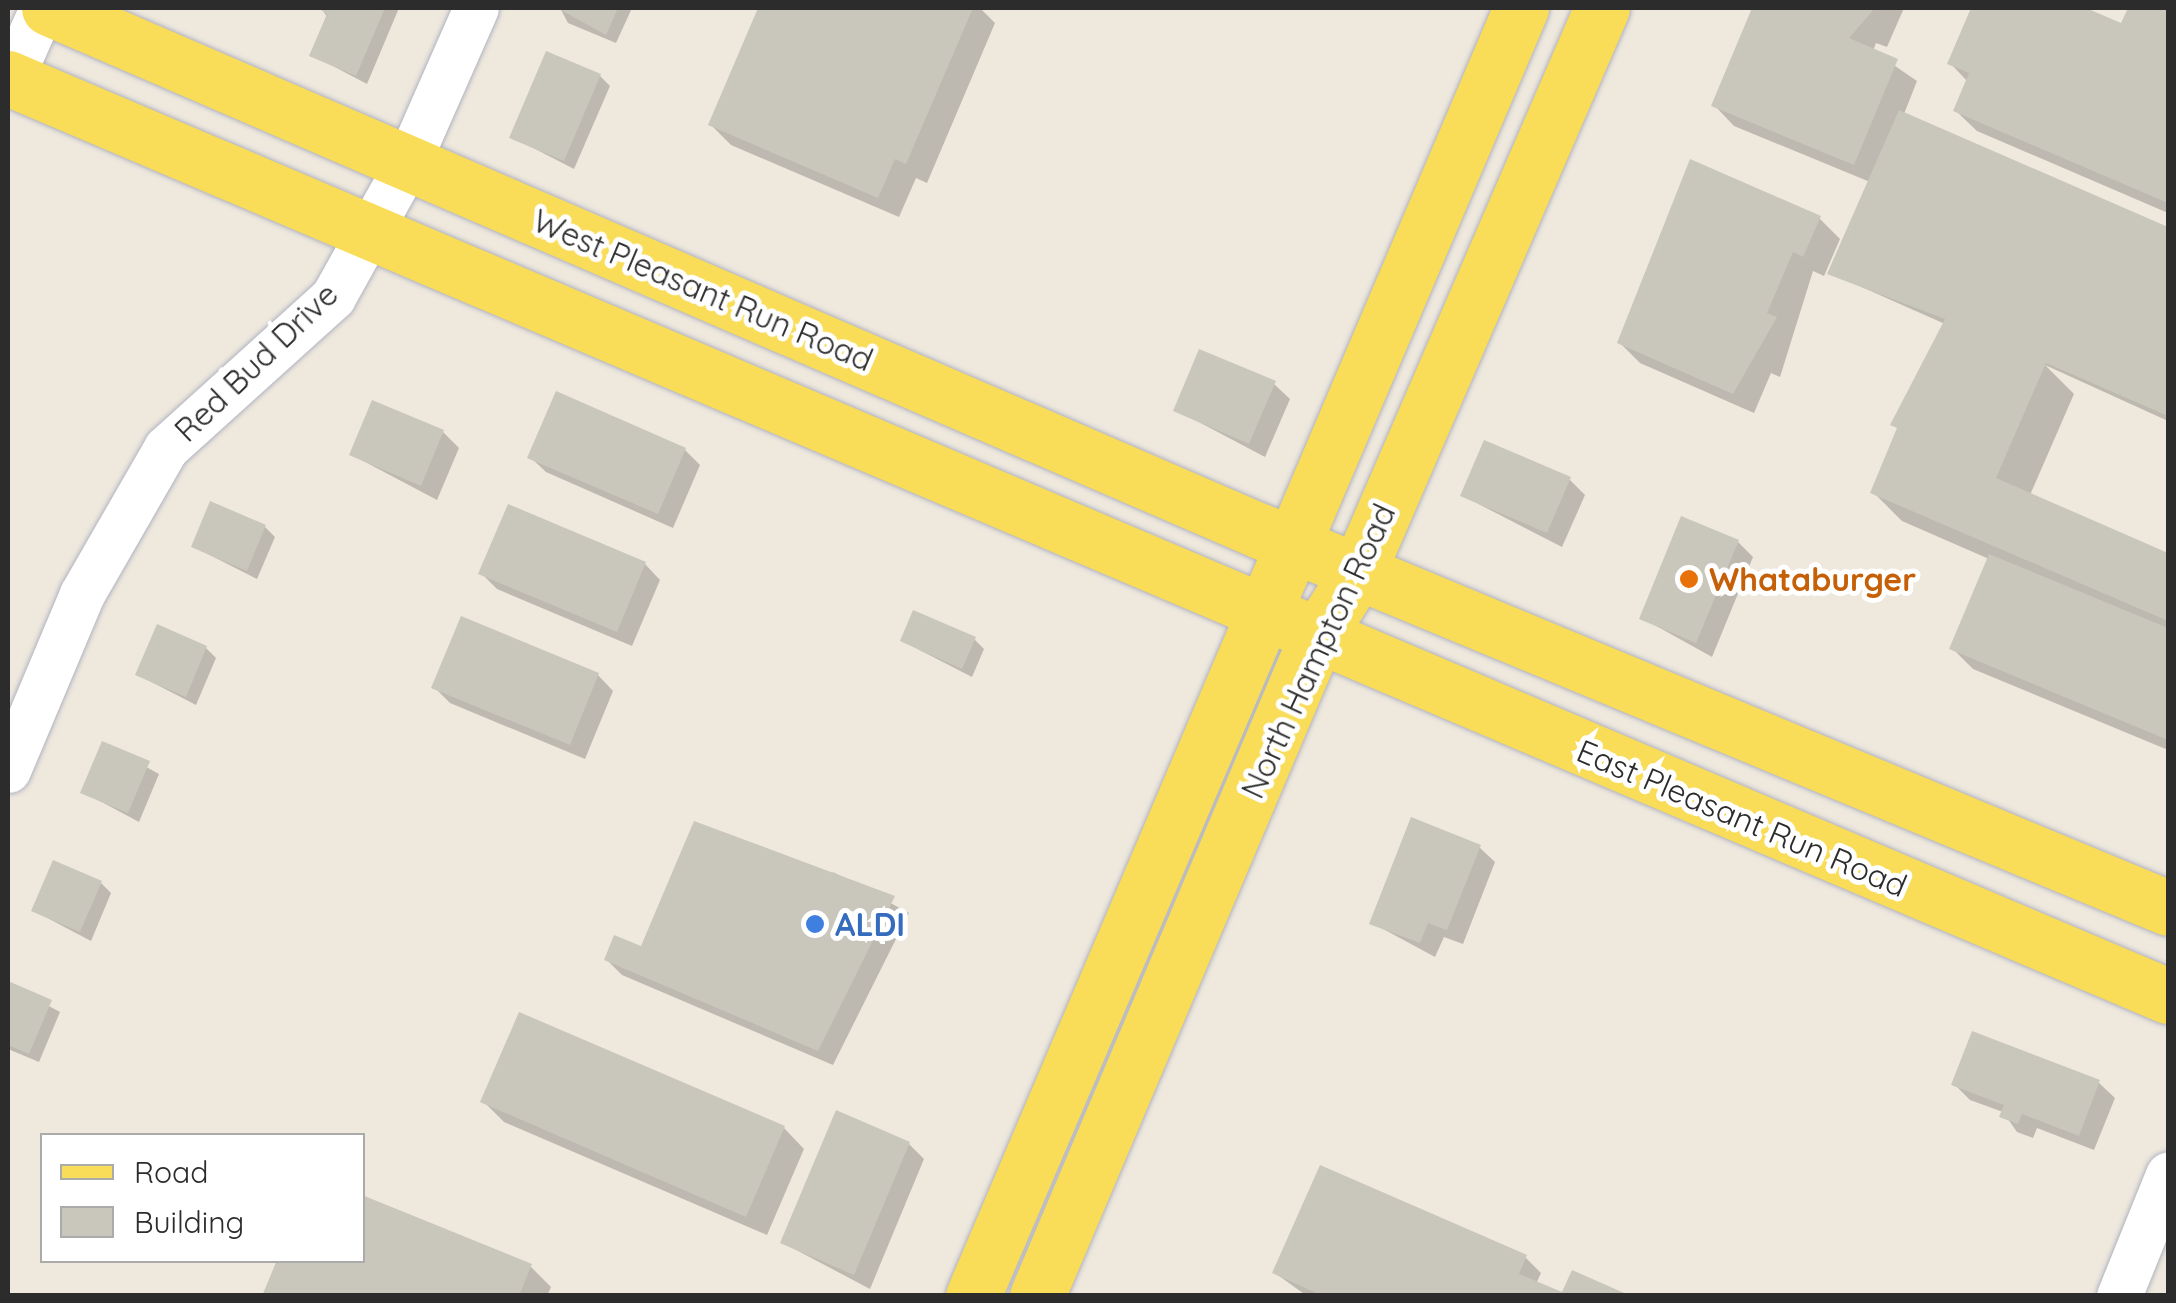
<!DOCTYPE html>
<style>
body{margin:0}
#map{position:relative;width:2176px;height:1303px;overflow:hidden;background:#eee8dd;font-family:Quicksand,sans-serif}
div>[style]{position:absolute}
.shadow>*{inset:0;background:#0003}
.building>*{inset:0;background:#c9c6bc}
.roads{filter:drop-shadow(0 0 2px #b1b3c0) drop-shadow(0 0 2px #b1b3c0)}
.minor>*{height:45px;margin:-22.5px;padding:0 22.5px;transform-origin:22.5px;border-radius:22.5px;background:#fff}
.major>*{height:55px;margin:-27.5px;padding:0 27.5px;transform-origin:27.5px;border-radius:27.5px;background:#f9dc58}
.dots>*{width:28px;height:28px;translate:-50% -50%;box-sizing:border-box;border:5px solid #fff;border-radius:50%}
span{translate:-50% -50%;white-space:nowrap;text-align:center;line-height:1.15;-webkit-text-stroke:10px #fff;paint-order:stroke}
.street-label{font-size:32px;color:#2c2c2c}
.food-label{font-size:32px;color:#c56008;font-weight:700}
.left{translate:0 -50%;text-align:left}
.shop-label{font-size:32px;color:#366cbe;font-weight:700}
.frame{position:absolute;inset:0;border:10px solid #2c2c2c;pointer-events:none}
.legend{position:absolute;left:40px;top:1133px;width:325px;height:130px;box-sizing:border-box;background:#fff;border:2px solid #ababab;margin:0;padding:12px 18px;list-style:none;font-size:30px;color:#2c2c2c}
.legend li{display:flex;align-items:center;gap:20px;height:50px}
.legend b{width:50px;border:2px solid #ababab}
</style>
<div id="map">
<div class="shadow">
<div style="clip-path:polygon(399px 8px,367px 84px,312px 55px,328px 18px,321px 8px)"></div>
<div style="clip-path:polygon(560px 8px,632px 8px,616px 43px,568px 23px)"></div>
<div style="clip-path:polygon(761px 8px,980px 8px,995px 23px,927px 183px,916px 178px,899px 217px,731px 145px,711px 125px)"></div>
<div style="clip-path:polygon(1754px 8px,1904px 8px,1887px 47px,1876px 43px,1873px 51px,1917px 81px,1904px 114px,2168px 229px,2168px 421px,2045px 365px,2074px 394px,2030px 495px,2168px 556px,2168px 750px,1973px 669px,1952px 648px,1989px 559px,1902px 521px,1873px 492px,1899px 430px,1893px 424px,1945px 324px,1830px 273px,1870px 182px,1734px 126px,1714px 105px)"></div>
<div style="clip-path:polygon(1974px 8px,2080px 8px,2123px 26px,2131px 8px,2168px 8px,2168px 213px,1977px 131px,1956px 111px,1968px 82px,1950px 63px)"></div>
<div style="clip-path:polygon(600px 76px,610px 86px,574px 169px,512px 137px)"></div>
<div style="clip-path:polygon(1819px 218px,1840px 239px,1824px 276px,1813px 271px,1780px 377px,1771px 373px,1754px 413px,1640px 363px,1620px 343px)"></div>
<div style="clip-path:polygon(1274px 384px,1290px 399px,1265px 457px,1176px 410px)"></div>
<div style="clip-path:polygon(443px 432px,459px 448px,437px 500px,352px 455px)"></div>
<div style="clip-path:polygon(685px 450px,700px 465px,673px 528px,546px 472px,530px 457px)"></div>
<div style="clip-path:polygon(1569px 479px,1585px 495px,1562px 547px,1463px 496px)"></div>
<div style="clip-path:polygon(265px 527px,275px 537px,257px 579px,194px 547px)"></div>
<div style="clip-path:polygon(1738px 542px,1753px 557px,1712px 657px,1642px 618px)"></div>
<div style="clip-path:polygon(645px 564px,660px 580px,632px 646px,497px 589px,481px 573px)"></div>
<div style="clip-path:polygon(974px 639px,984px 649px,972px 677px,902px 641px)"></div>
<div style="clip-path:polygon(206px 648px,216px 658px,196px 705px,138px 675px)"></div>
<div style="clip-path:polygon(598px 675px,613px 691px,585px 759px,450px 703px,434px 687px)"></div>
<div style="clip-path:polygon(104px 744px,159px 774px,139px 822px,83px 792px)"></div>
<div style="clip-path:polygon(1479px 847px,1495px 862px,1463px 944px,1444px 937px,1435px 957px,1372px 923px)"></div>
<div style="clip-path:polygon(833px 872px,909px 913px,833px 1065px,622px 975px,606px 959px,829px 881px)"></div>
<div style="clip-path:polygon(101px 883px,111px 893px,91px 941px,34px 911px)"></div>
<div style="clip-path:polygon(8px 984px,60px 1012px,39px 1062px,8px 1049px)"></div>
<div style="clip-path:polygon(1974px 1034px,2099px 1083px,2115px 1098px,2094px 1150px,2037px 1128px,2033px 1138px,2017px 1132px,2003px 1112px,1970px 1100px,1954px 1084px)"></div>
<div style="clip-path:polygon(483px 1101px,784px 1128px,804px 1149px,767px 1235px,504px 1122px)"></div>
<div style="clip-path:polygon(909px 1144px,924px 1159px,870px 1289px,783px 1243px)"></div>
<div style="clip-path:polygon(1525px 1257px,1541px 1273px,1536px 1284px,1563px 1296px,1307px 1296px,1275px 1273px)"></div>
<div style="clip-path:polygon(530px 1266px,551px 1287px,547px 1296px,265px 1296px)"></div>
</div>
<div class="building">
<div style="clip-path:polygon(318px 8px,385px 8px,356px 76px,309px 56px,327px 14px)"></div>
<div style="clip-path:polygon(557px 8px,618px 8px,606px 35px)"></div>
<div style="clip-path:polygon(758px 8px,973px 8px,906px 164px,895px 159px,878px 198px,708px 125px)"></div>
<div style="clip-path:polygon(1752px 8px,1875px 8px,1849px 38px,1898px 59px,1854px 165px,1711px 106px)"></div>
<div style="clip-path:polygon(1971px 8px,2086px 8px,2121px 23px,2128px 8px,2168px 9px,2168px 203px,1953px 111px,1969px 73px,1947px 64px)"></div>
<div style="clip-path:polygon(546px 51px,601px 74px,564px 161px,509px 138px)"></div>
<div style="clip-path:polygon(1899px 110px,2168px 227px,2168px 416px,2046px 363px,1996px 478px,2168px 553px,2168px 621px,1870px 493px,1897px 428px,1890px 425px,1945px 319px,1827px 274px)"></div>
<div style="clip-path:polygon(1690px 159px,1821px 216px,1803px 257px,1793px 252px,1767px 313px,1777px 317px,1733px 394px,1617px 343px)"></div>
<div style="clip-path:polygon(1199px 349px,1276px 381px,1249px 444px,1173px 411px)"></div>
<div style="clip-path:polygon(556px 391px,686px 448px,658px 514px,527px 458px)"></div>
<div style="clip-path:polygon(372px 400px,444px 430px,421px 486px,349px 455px)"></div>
<div style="clip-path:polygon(1484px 440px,1571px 477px,1547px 533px,1460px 496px)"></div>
<div style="clip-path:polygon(210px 501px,266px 525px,247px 571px,191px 547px)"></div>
<div style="clip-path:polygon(508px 504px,646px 562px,617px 632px,478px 574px)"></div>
<div style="clip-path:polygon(1681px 516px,1739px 540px,1696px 643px,1639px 619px)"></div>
<div style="clip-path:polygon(1989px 554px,2168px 628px,2168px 740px,1949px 649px)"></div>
<div style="clip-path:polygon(913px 610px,976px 637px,962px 669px,900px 641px)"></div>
<div style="clip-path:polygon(461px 616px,599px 673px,570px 745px,431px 688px)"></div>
<div style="clip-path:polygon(157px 624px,207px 646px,186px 697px,135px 675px)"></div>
<div style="clip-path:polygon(102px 741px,150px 761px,128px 813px,80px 793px)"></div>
<div style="clip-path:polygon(1411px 817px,1481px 845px,1447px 930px,1428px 923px,1420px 943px,1369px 924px)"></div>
<div style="clip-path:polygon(694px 821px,895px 896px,818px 1051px,604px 960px,614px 935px,641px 946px)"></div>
<div style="clip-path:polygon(53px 860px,102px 881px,80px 932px,31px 911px)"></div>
<div style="clip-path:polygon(8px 981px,52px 1000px,29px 1054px,8px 1045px)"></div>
<div style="clip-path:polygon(519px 1012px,785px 1126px,746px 1217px,480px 1102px)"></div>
<div style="clip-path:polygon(1972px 1031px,2100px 1080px,2079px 1136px,2022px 1114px,2018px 1124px,1999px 1117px,2004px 1105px,1951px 1085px)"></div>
<div style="clip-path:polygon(836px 1110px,910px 1142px,854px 1275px,780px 1243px)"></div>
<div style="clip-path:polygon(1320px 1165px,1527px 1255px,1519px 1274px,1562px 1292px,1572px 1270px,1631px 1296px,1323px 1296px,1272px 1273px)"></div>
<div style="clip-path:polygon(362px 1195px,532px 1264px,519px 1296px,262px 1296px,277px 1260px,362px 1260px)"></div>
</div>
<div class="roads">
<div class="minor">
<div style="left:10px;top:80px;width:79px;rotate:-66deg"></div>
<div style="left:8px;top:770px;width:191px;rotate:-67.2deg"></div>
<div style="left:82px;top:594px;width:168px;rotate:-60.1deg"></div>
<div style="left:166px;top:448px;width:225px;rotate:-42.1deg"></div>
<div style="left:333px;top:297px;width:154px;rotate:-60.9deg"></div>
<div style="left:408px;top:162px;width:168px;rotate:-66.2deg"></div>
<div style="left:2119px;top:1296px;width:131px;rotate:-68deg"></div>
</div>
<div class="major">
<div style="left:49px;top:8px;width:1319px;rotate:23.36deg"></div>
<div style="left:1260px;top:531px;width:983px;rotate:22.55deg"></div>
<div style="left:8px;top:78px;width:2347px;rotate:23.03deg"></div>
<div style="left:973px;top:1296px;width:1400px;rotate:-66.95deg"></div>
<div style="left:1037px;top:1296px;width:715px;rotate:-67.02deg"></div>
<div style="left:1316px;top:638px;width:78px;rotate:-57.5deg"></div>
<div style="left:1358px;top:572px;width:615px;rotate:-66.61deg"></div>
</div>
</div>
<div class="dots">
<div style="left:1689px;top:579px;background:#e8710a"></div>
<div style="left:815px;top:924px;background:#3f7fe0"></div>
</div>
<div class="street-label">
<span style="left:703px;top:290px;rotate:23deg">West Pleasant Run Road</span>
<span style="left:256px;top:362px;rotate:-44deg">Red Bud Drive</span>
<span style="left:1318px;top:651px;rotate:-65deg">North Hampton Road</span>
<span style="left:1742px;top:818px;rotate:23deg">East Pleasant Run Road</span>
</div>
<div class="food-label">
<span class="left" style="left:1709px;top:579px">Whataburger</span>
</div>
<div class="shop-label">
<span class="left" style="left:835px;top:924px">ALDI</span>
</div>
<div class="frame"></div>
<ul class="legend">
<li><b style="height:12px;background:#f9dc58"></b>Road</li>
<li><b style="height:28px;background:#c9c6bc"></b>Building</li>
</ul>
</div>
